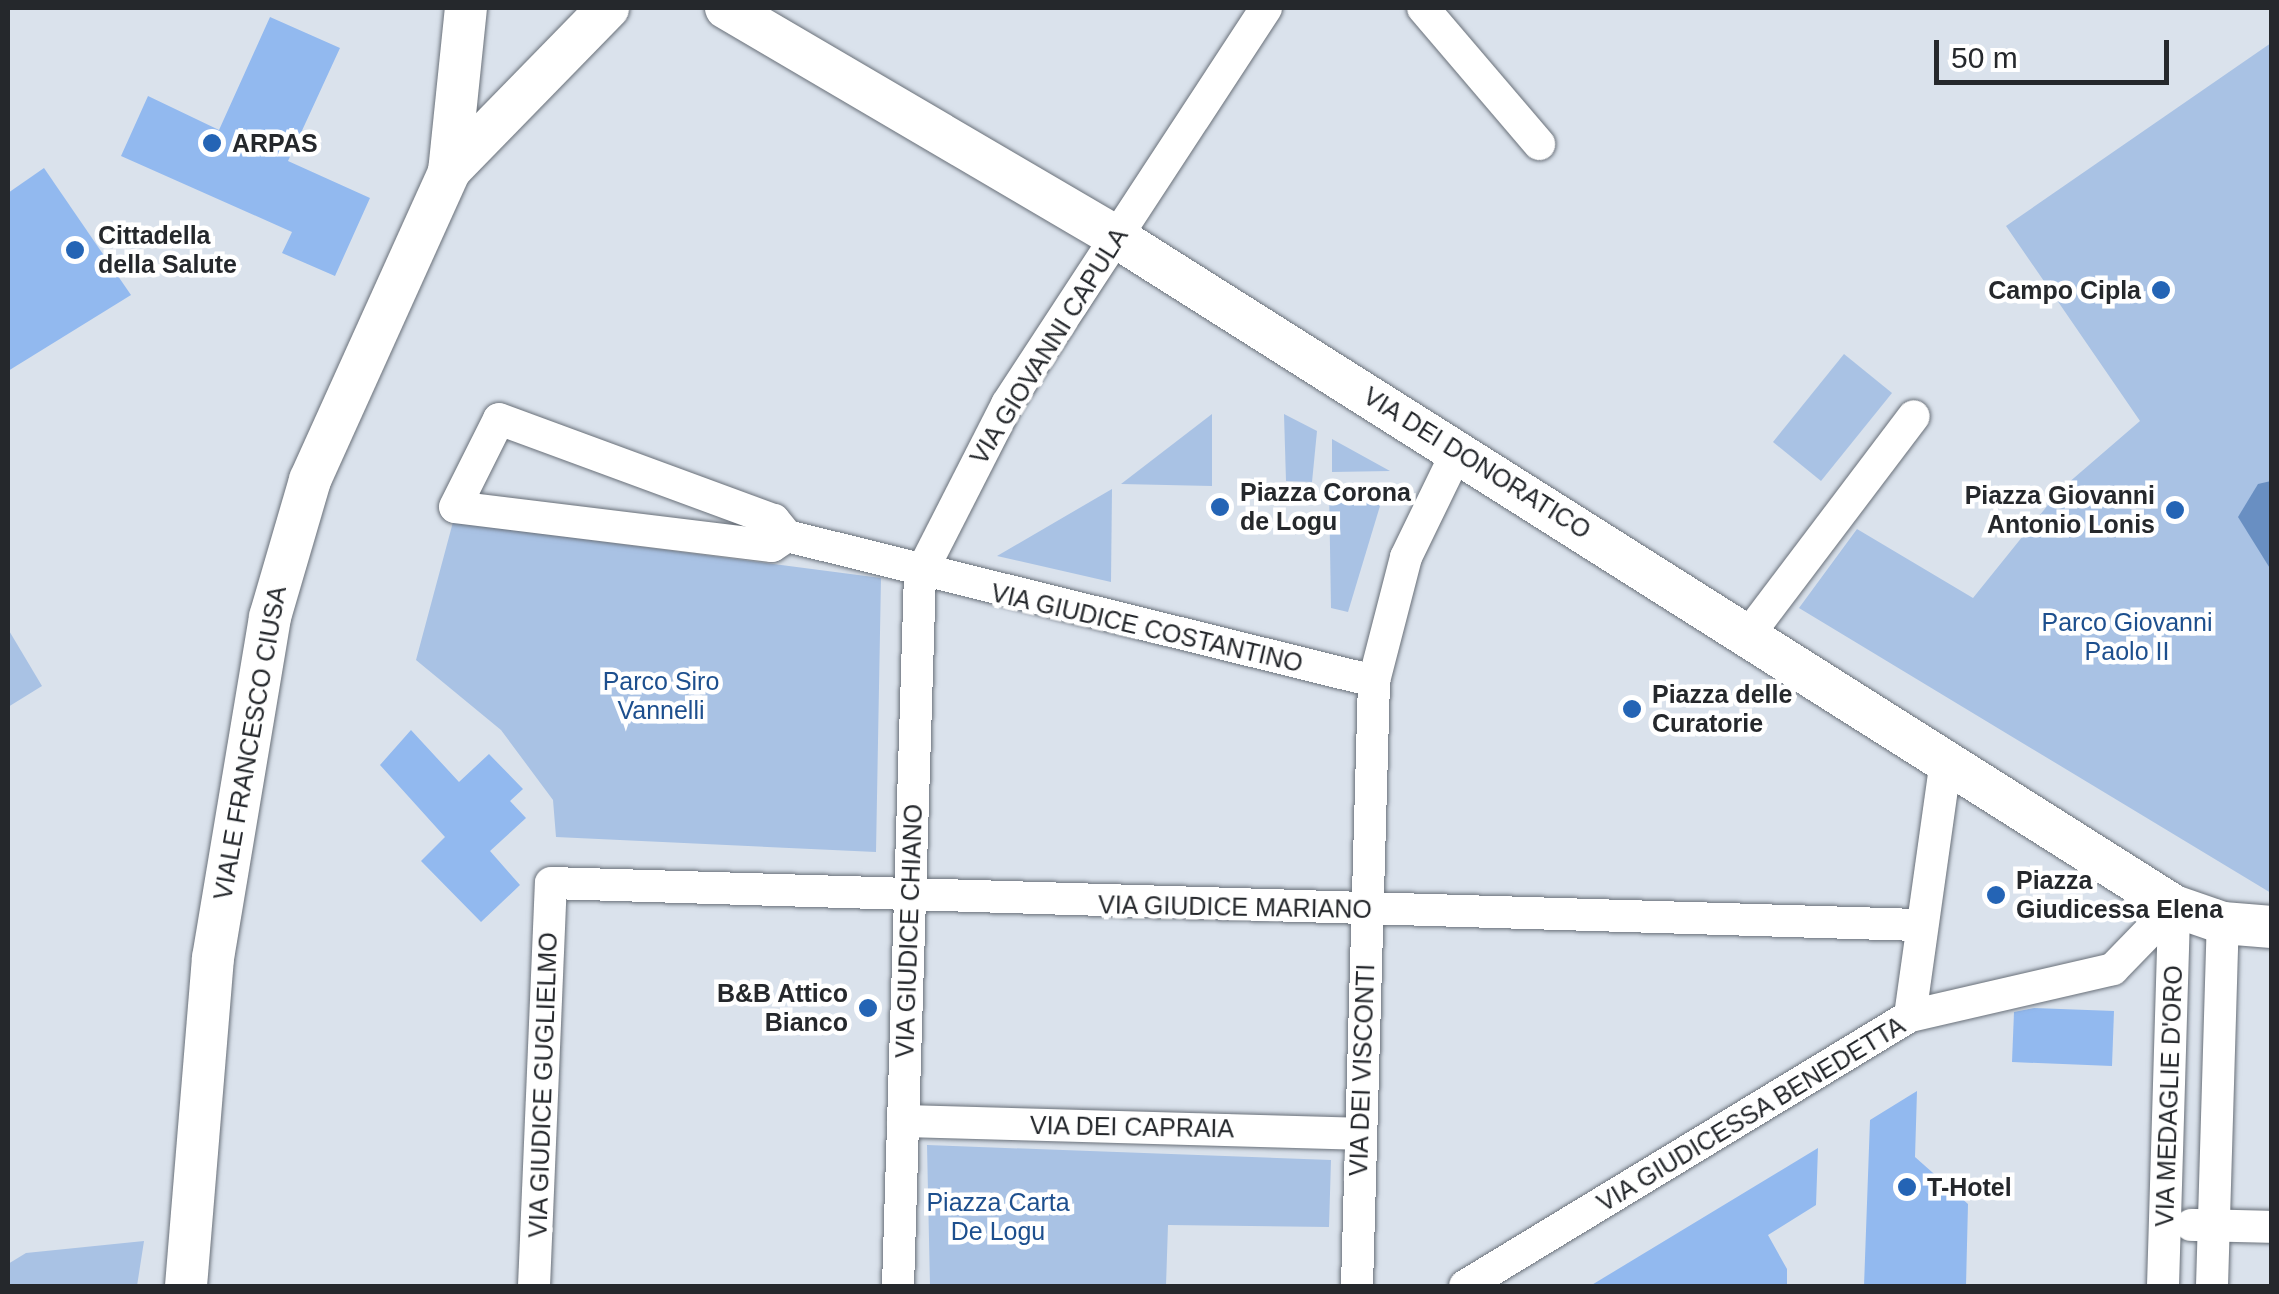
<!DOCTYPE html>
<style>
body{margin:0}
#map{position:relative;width:2279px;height:1294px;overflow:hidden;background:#dae2ec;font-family:Helvetica,sans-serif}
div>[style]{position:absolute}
.green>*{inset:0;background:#a9c2e4}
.water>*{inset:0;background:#698fc2}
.building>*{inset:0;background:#92b9ef}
.roads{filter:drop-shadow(0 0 2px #697079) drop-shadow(0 0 2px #697079)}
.minor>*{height:32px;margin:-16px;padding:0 16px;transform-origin:16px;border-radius:16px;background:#fff}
.tertiary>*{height:42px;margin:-21px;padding:0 21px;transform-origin:21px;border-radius:21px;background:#fff}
.dots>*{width:28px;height:28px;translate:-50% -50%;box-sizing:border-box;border:5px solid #fff;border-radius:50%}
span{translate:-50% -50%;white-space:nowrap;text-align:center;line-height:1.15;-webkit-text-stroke:9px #fff;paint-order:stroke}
.poi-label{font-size:25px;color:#25282c;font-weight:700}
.left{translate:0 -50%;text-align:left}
.right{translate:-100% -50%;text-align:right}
.street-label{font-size:25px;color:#25282c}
.park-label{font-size:25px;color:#1d4f8e}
.frame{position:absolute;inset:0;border:10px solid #25282c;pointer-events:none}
.scale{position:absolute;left:1934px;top:40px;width:235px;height:45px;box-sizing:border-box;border:5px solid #25282c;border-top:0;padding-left:12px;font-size:30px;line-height:35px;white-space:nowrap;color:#25282c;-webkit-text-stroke:8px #fff;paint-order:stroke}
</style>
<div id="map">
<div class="green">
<div style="clip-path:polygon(2271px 43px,2271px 893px,1799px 608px,1857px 529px,1973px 598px,2060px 490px,2140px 421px,2006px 226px)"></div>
<div style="clip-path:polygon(1844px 354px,1892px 393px,1821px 481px,1773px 442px)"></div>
<div style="clip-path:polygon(1212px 414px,1212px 486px,1121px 484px)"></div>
<div style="clip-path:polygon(1284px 414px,1317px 431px,1312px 482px,1286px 481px)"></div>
<div style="clip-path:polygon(1332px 439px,1390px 471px,1332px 472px)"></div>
<div style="clip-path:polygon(1371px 483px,1386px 486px,1348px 612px,1331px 608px,1329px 487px)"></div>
<div style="clip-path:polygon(1112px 489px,1111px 582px,997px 556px)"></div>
<div style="clip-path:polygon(453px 522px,881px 578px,876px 852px,556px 837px,553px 800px,501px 730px,416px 660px)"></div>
<div style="clip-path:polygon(8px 629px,42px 686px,8px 707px)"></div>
<div style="clip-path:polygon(927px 1145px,1331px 1160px,1329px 1227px,1168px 1225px,1166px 1286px,930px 1286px)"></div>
<div style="clip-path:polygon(144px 1241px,137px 1286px,8px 1286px,8px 1264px,26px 1253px)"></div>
</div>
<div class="water">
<div style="clip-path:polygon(2271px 481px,2272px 481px,2271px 570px,2238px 517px,2258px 484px)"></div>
</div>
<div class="building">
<div style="clip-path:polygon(270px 17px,340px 48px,288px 161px,370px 198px,335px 276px,282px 253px,292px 232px,121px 156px,148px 96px,219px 130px)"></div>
<div style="clip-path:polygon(44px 168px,131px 295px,8px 371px,8px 193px)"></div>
<div style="clip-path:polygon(411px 730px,459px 782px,489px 754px,523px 789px,510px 801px,526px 818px,490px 851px,520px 885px,481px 922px,421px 861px,445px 837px,380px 765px)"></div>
<div style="clip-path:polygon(2034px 1008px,2114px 1011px,2112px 1066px,2012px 1062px,2014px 1012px)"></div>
<div style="clip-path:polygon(1917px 1091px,1915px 1157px,1968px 1204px,1966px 1286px,1864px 1286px,1870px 1120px)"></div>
<div style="clip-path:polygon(1818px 1148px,1816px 1205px,1768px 1235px,1787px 1269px,1787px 1286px,1590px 1286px)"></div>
</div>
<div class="roads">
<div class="minor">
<div style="left:1423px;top:8px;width:179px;rotate:49.5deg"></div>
<div style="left:787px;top:536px;width:18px;rotate:146deg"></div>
<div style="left:772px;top:546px;width:319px;rotate:-173deg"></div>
<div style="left:455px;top:507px;width:98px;rotate:-63.4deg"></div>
<div style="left:499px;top:419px;width:293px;rotate:20.2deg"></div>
<div style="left:774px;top:520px;width:21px;rotate:51deg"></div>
<div style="left:787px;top:536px;width:605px;rotate:13.88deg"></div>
<div style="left:1749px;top:634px;width:273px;rotate:-52.9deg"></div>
<div style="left:1910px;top:1016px;width:258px;rotate:-82deg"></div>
<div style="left:903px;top:1121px;width:457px;rotate:1.6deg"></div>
<div style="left:2191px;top:1225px;width:81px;rotate:1.4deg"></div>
<div style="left:534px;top:1286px;width:403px;rotate:-87.6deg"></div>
<div style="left:551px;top:883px;width:1369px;rotate:1.76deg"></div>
<div style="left:898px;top:1286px;width:711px;rotate:-88.23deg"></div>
<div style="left:920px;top:575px;width:192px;rotate:-63deg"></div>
<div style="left:1007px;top:404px;width:473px;rotate:-56.8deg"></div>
<div style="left:1357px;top:1286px;width:605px;rotate:-88.39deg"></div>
<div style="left:1374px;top:681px;width:128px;rotate:-75.5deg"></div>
<div style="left:1406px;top:557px;width:119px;rotate:-64.1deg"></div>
<div style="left:1465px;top:1286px;width:521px;rotate:-31.25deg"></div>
<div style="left:1910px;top:1016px;width:208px;rotate:-13deg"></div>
<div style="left:2113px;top:969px;width:88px;rotate:-45.9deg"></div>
<div style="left:2163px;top:1286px;width:380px;rotate:-88.3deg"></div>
<div style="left:2212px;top:1286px;width:363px;rotate:-88.3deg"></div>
</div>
<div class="tertiary">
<div style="left:726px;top:8px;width:452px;rotate:30.4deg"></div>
<div style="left:1116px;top:237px;width:1252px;rotate:32.31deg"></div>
<div style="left:2174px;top:906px;width:52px;rotate:19.1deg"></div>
<div style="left:2223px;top:923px;width:49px;rotate:4.7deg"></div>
<div style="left:449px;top:171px;width:228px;rotate:-45.7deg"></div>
<div style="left:186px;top:1286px;width:329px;rotate:-85.3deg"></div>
<div style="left:213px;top:958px;width:346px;rotate:-80.5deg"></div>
<div style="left:270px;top:617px;width:143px;rotate:-73.7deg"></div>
<div style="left:310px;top:480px;width:338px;rotate:-65.7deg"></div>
<div style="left:449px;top:172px;width:165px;rotate:-84.1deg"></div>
</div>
</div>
<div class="dots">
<div style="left:212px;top:143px;background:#2464b5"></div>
<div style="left:75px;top:250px;background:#2464b5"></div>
<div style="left:2161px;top:290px;background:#2464b5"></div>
<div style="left:1220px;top:507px;background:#2464b5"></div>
<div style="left:2175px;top:510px;background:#2464b5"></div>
<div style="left:1632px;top:709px;background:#2464b5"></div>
<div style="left:1996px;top:895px;background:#2464b5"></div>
<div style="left:868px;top:1008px;background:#2464b5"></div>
<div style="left:1907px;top:1187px;background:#2464b5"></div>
</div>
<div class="poi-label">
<span class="left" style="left:232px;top:143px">ARPAS</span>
<span class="left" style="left:98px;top:250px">Cittadella<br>della Salute</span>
<span class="right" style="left:2141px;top:290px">Campo Cipla</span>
<span class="left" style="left:1240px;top:507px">Piazza Corona<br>de Logu</span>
<span class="right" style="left:2155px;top:510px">Piazza Giovanni<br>Antonio Lonis</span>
<span class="left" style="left:1652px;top:709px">Piazza delle<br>Curatorie</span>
<span class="left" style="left:2016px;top:895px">Piazza<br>Giudicessa Elena</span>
<span class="right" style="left:848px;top:1008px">B&amp;B Attico<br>Bianco</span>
<span class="left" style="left:1927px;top:1187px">T-Hotel</span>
</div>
<div class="street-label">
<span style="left:1049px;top:346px;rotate:-58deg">VIA GIOVANNI CAPULA</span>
<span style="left:1477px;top:463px;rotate:32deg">VIA DEI DONORATICO</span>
<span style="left:1147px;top:628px;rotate:13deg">VIA GIUDICE COSTANTINO</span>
<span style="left:250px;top:743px;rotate:-80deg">VIALE FRANCESCO CIUSA</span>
<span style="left:1235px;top:907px;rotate:1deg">VIA GIUDICE MARIANO</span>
<span style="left:909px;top:931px;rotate:-88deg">VIA GIUDICE CHIANO</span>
<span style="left:1362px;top:1070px;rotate:-88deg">VIA DEI VISCONTI</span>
<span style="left:543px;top:1085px;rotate:-88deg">VIA GIUDICE GUGLIELMO</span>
<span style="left:2169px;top:1096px;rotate:-88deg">VIA MEDAGLIE D'ORO</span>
<span style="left:1751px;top:1114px;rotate:-31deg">VIA GIUDICESSA BENEDETTA</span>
<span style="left:1132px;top:1127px;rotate:1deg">VIA DEI CAPRAIA</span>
</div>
<div class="park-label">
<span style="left:2127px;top:637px">Parco Giovanni<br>Paolo II</span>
<span style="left:661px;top:696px">Parco Siro<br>Vannelli</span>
<span style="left:998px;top:1217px">Piazza Carta<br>De Logu</span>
</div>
<div class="frame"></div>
<div class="scale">50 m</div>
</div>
